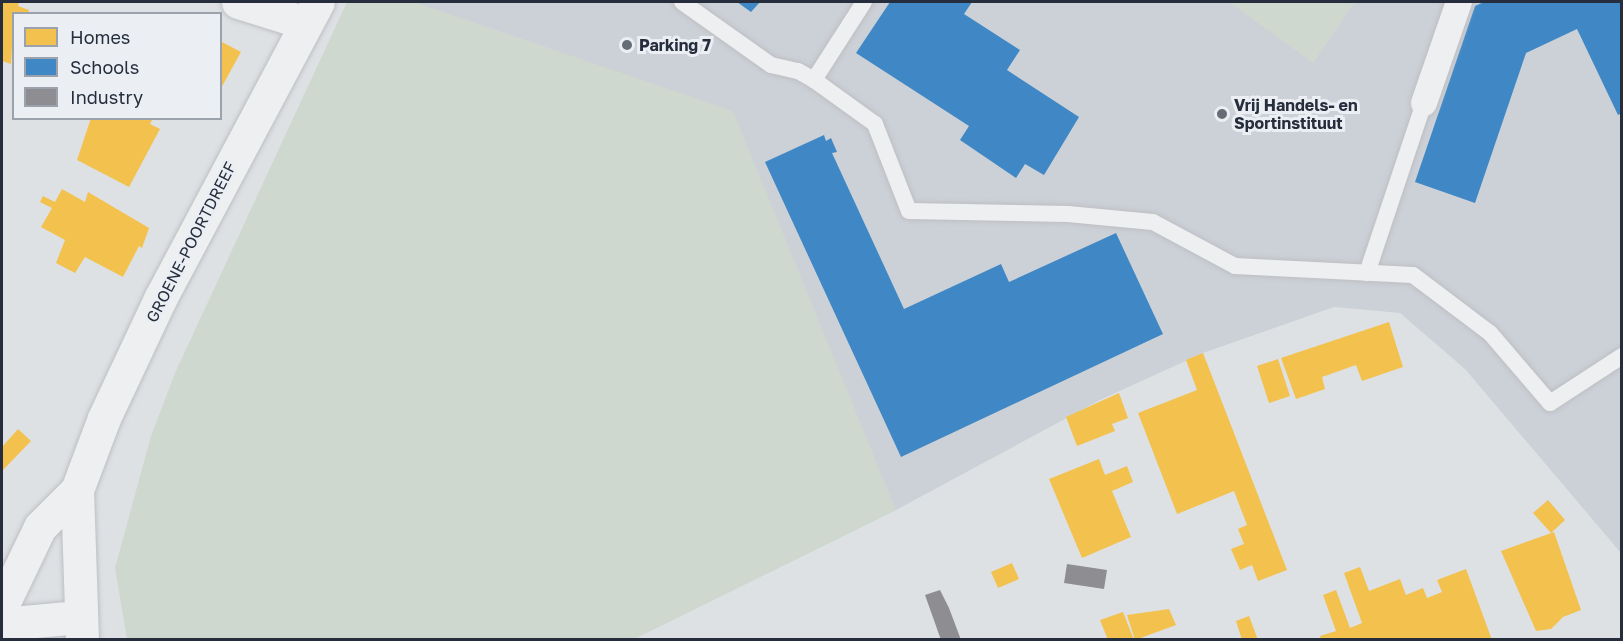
<!DOCTYPE html>
<style>
body{margin:0}
#map{position:relative;width:1623px;height:641px;overflow:hidden;background:#dee1e4;font-family:"Golos Text",sans-serif}
div>[style]{position:absolute}
.built>*{inset:0;background:#ccd0d7}
.green>*{inset:0;background:#cfd8cf}
.homes>*{inset:0;background:#f2c14e}
.schools>*{inset:0;background:#3f88c5}
.industry>*{inset:0;background:#8d8d92}
.roads{filter:drop-shadow(0 0 2px #bdbfc2) drop-shadow(0 0 2px #bdbfc2)}
.service>*{height:16px;margin:-8px;padding:0 8px;transform-origin:8px;border-radius:8px;background:#eeeff1}
.pedestrian>*{height:26px;margin:-13px;padding:0 13px;transform-origin:13px;border-radius:13px;background:#eeeff1}
.minor>*{height:33px;margin:-16.5px;padding:0 16.5px;transform-origin:16.5px;border-radius:16.5px;background:#eeeff1}
.dots>*{width:16px;height:16px;translate:-50% -50%;box-sizing:border-box;border:3px solid #ebeff4;border-radius:50%}
span{translate:-50% -50%;white-space:nowrap;text-align:center;line-height:1.15;-webkit-text-stroke:6px #ebeff4;paint-order:stroke}
.poi-label{font-size:16px;color:#262e3d;font-weight:700}
.left{translate:0 -50%;text-align:left}
.street-label{font-size:16px;color:#262e3d}
.frame{position:absolute;inset:0;border:3px solid #262e3d;pointer-events:none}
.legend{position:absolute;left:12px;top:12px;width:210px;height:108px;box-sizing:border-box;background:#ebeff4;border:2px solid #9ca2ab;margin:0;padding:8px 10px;list-style:none;font-size:18px;color:#262e3d}
.legend li{display:flex;align-items:center;gap:12px;height:30px}
.legend b{width:30px;border:2px solid #9ca2ab}
</style>
<div id="map">
<div class="built">
<div style="clip-path:polygon(359px 2px,1621px 2px,1621px 553px,1465px 369px,1400px 313px,1334px 307px,1203px 353px,1102px 399px,896px 510px,634px 639px)"></div>
</div>
<div class="green">
<div style="clip-path:polygon(347px 2px,414px 2px,733px 111px,896px 510px,634px 639px,127px 639px,115px 568px,151px 436px,175px 373px)"></div>
<div style="clip-path:polygon(1229px 2px,1355px 2px,1313px 63px)"></div>
</div>
<div class="homes">
<div style="clip-path:polygon(2px 2px,19px 2px,18px 6px,29px 10px,28px 14px,14px 14px,11px 64px,2px 61px)"></div>
<div style="clip-path:polygon(220px 41px,241px 52px,220px 90px)"></div>
<div style="clip-path:polygon(91px 118px,153px 118px,150px 124px,160px 129px,129px 187px,77px 160px)"></div>
<div style="clip-path:polygon(62px 189px,85px 202px,88px 192px,149px 228px,142px 248px,139px 246px,123px 277px,85px 257px,75px 273px,56px 263px,65px 240px,41px 227px,52px 208px,40px 202px,43px 196px,55px 202px)"></div>
<div style="clip-path:polygon(1389px 322px,1403px 367px,1362px 381px,1356px 365px,1322px 377px,1325px 389px,1296px 399px,1281px 358px)"></div>
<div style="clip-path:polygon(1203px 353px,1287px 570px,1258px 581px,1252px 565px,1240px 570px,1231px 549px,1244px 544px,1238px 529px,1247px 525px,1234px 491px,1177px 514px,1138px 413px,1197px 390px,1186px 360px)"></div>
<div style="clip-path:polygon(1278px 359px,1290px 396px,1269px 403px,1257px 366px)"></div>
<div style="clip-path:polygon(1119px 393px,1128px 418px,1112px 424px,1115px 431px,1077px 446px,1066px 417px)"></div>
<div style="clip-path:polygon(18px 429px,31px 441px,2px 471px,2px 447px)"></div>
<div style="clip-path:polygon(1099px 459px,1105px 475px,1127px 466px,1133px 482px,1112px 491px,1131px 537px,1082px 558px,1049px 479px)"></div>
<div style="clip-path:polygon(1548px 500px,1565px 520px,1551px 533px,1533px 513px)"></div>
<div style="clip-path:polygon(1554px 532px,1581px 610px,1563px 617px,1551px 629px,1536px 631px,1501px 551px)"></div>
<div style="clip-path:polygon(1012px 563px,1019px 579px,998px 588px,991px 572px)"></div>
<div style="clip-path:polygon(1360px 567px,1369px 591px,1400px 579px,1406px 595px,1423px 588px,1427px 598px,1442px 592px,1437px 580px,1466px 569px,1492px 640px,1321px 640px,1320px 636px,1336px 631px,1323px 595px,1336px 590px,1350px 628px,1362px 623px,1344px 573px)"></div>
<div style="clip-path:polygon(1169px 609px,1176px 625px,1135px 640px,1127px 615px)"></div>
<div style="clip-path:polygon(1123px 612px,1134px 640px,1108px 640px,1100px 620px)"></div>
<div style="clip-path:polygon(1249px 616px,1258px 640px,1242px 640px,1236px 621px)"></div>
</div>
<div class="schools">
<div style="clip-path:polygon(737px 2px,760px 2px,751px 12px)"></div>
<div style="clip-path:polygon(890px 2px,972px 2px,964px 14px,1020px 50px,1007px 70px,1079px 117px,1044px 175px,1025px 164px,1016px 178px,960px 140px,969px 126px,856px 53px)"></div>
<div style="clip-path:polygon(1484px 2px,1622px 2px,1622px 113px,1618px 115px,1577px 29px,1526px 53px,1475px 203px,1415px 182px,1475px 6px)"></div>
<div style="clip-path:polygon(824px 135px,826px 141px,831px 138px,837px 152px,832px 153px,904px 309px,1001px 264px,1009px 282px,1116px 233px,1163px 334px,901px 457px,765px 162px)"></div>
</div>
<div class="industry">
<div style="clip-path:polygon(1067px 564px,1107px 570px,1104px 589px,1064px 583px)"></div>
<div style="clip-path:polygon(940px 590px,949px 608px,961px 640px,941px 640px,925px 595px)"></div>
</div>
<div class="roads">
<div class="service">
<div style="left:682px;top:2px;width:109px;rotate:35.3deg"></div>
<div style="left:771px;top:65px;width:28px;rotate:13deg"></div>
<div style="left:798px;top:71px;width:18px;rotate:29deg"></div>
<div style="left:864px;top:2px;width:93px;rotate:122.7deg"></div>
<div style="left:814px;top:80px;width:75px;rotate:35.8deg"></div>
<div style="left:875px;top:124px;width:93px;rotate:68.7deg"></div>
<div style="left:909px;top:211px;width:159px;rotate:1.1deg"></div>
<div style="left:1068px;top:214px;width:85px;rotate:5.4deg"></div>
<div style="left:1153px;top:222px;width:93px;rotate:28.2deg"></div>
<div style="left:1235px;top:266px;width:178px;rotate:2.9deg"></div>
<div style="left:1413px;top:275px;width:96px;rotate:37deg"></div>
<div style="left:1490px;top:333px;width:92px;rotate:49.4deg"></div>
<div style="left:1550px;top:403px;width:86px;rotate:-33.1deg"></div>
<div style="left:1367px;top:273px;width:179px;rotate:-71.5deg"></div>
</div>
<div class="pedestrian">
<div style="left:1424px;top:103px;width:107px;rotate:-70.9deg"></div>
</div>
<div class="minor">
<div style="left:238px;top:2px;width:70px;rotate:17.4deg"></div>
<div style="left:2px;top:606px;width:88px;rotate:-64.3deg"></div>
<div style="left:40px;top:527px;width:52px;rotate:-45deg"></div>
<div style="left:2px;top:624px;width:77px;rotate:-5.2deg"></div>
<div style="left:82px;top:640px;width:150px;rotate:-91.9deg"></div>
<div style="left:77px;top:490px;width:77px;rotate:-69.4deg"></div>
<div style="left:104px;top:418px;width:132px;rotate:-64.8deg"></div>
<div style="left:160px;top:299px;width:336px;rotate:-62deg"></div>
</div>
</div>
<div class="dots">
<div style="left:627px;top:45px;background:#666d77"></div>
<div style="left:1222px;top:114px;background:#666d77"></div>
</div>
<div class="poi-label">
<span class="left" style="left:639px;top:45px">Parking 7</span>
<span class="left" style="left:1234px;top:114px">Vrij Handels- en<br>Sportinstituut</span>
</div>
<div class="street-label">
<span style="left:191px;top:242px;rotate:-63deg">GROENE-POORTDREEF</span>
</div>
<div class="frame"></div>
<ul class="legend">
<li><b style="height:16px;background:#f2c14e"></b>Homes</li>
<li><b style="height:16px;background:#3f88c5"></b>Schools</li>
<li><b style="height:16px;background:#8d8d92"></b>Industry</li>
</ul>
</div>
